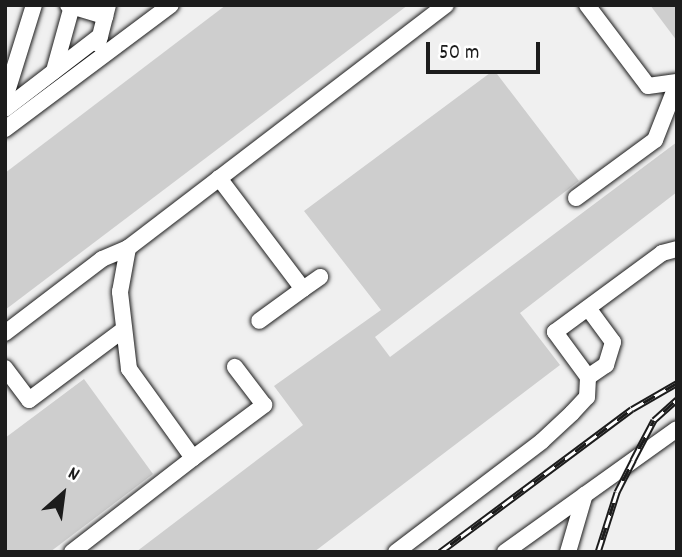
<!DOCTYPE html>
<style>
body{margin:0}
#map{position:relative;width:682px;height:557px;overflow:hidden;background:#fff;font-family:Dekko,sans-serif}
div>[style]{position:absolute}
.built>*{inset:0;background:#f0f0f0}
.building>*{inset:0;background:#cecece}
.roads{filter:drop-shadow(0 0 2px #1c1c1c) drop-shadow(0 0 2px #1c1c1c)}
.minor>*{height:16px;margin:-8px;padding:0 8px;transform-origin:8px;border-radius:8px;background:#fff}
.rail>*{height:7px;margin-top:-3.5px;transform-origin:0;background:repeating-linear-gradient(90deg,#fff 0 13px,#1c1c1c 0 26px);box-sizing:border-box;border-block:2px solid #1c1c1c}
span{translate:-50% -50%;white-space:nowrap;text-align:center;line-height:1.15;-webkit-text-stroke:5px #fff;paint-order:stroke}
.frame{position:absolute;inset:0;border:7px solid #1c1c1c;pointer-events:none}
.north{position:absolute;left:28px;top:459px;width:70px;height:70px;-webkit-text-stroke:5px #fff;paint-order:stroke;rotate:28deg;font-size:19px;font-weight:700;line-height:28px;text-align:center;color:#1c1c1c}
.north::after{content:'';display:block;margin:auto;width:24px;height:32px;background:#1c1c1c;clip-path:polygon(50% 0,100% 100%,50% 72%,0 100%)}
.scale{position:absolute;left:426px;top:42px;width:114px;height:32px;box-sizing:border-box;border:4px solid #1c1c1c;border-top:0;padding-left:9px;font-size:21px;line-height:24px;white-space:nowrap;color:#1c1c1c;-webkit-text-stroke:5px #fff;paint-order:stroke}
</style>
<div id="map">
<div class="built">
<div style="clip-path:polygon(5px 5px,677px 5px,677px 552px,5px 552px)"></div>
</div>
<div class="building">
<div style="clip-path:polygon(226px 5px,408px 5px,5px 310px,5px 173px)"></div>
<div style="clip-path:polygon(650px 5px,677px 5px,677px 41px)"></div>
<div style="clip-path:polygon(494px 70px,579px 181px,375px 337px,390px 357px,677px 142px,677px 192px,520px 313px,560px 365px,314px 552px,136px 552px,303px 425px,274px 386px,381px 310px,304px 211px)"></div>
<div style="clip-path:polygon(84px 379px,153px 474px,50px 552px,5px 552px,5px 438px)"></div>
</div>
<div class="roads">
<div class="minor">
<div style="left:68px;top:5px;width:39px;rotate:17deg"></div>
<div style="left:587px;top:5px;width:101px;rotate:53deg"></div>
<div style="left:648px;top:86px;width:29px;rotate:-8deg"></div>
<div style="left:98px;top:44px;width:40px;rotate:-75.6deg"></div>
<div style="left:54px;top:71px;width:67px;rotate:-74.5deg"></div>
<div style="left:5px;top:98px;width:97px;rotate:-72.7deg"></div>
<div style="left:5px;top:109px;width:120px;rotate:-37.5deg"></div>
<div style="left:5px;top:129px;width:207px;rotate:-36.8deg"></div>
<div style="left:219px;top:178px;width:139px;rotate:52.9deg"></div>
<div style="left:303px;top:289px;width:54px;rotate:144deg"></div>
<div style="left:576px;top:198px;width:98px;rotate:-36.3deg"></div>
<div style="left:655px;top:140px;width:60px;rotate:-68.6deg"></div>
<div style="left:303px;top:289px;width:21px;rotate:-35deg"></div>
<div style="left:5px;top:333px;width:122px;rotate:-37.3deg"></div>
<div style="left:102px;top:259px;width:28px;rotate:-23deg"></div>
<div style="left:5px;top:368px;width:40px;rotate:53deg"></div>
<div style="left:29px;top:400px;width:117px;rotate:-36.7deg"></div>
<div style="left:588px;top:377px;width:22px;rotate:-34deg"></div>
<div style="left:606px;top:365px;width:24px;rotate:-73deg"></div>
<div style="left:613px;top:342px;width:42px;rotate:-126.3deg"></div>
<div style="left:193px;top:458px;width:89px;rotate:-36.7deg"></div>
<div style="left:264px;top:405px;width:48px;rotate:-127.3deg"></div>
<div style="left:72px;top:552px;width:153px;rotate:-37.8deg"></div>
<div style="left:193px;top:458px;width:110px;rotate:-125.7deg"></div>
<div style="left:129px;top:369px;width:78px;rotate:-96.7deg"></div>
<div style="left:120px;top:292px;width:45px;rotate:-79.7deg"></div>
<div style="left:128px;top:248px;width:400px;rotate:-37.4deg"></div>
<div style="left:396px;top:552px;width:183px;rotate:-37.2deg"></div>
<div style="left:542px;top:441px;width:41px;rotate:-43deg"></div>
<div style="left:572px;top:413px;width:22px;rotate:-47deg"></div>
<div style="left:587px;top:397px;width:20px;rotate:-87deg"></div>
<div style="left:588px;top:377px;width:56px;rotate:-126.3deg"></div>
<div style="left:555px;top:332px;width:133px;rotate:-36.4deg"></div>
<div style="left:662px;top:253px;width:16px;rotate:-15deg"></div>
<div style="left:505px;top:552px;width:211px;rotate:-35.6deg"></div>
<div style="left:568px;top:552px;width:60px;rotate:-73.7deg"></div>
</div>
</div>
<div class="rail">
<div style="left:440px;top:552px;width:239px;rotate:-36.7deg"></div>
<div style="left:632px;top:409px;width:52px;rotate:-30deg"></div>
<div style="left:598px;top:552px;width:63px;rotate:-72.4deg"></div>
<div style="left:617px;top:492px;width:36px;rotate:-63deg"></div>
<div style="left:633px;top:460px;width:45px;rotate:-62.3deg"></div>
<div style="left:654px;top:420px;width:31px;rotate:-42deg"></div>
</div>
<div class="frame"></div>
<div class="north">N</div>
<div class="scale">50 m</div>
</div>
